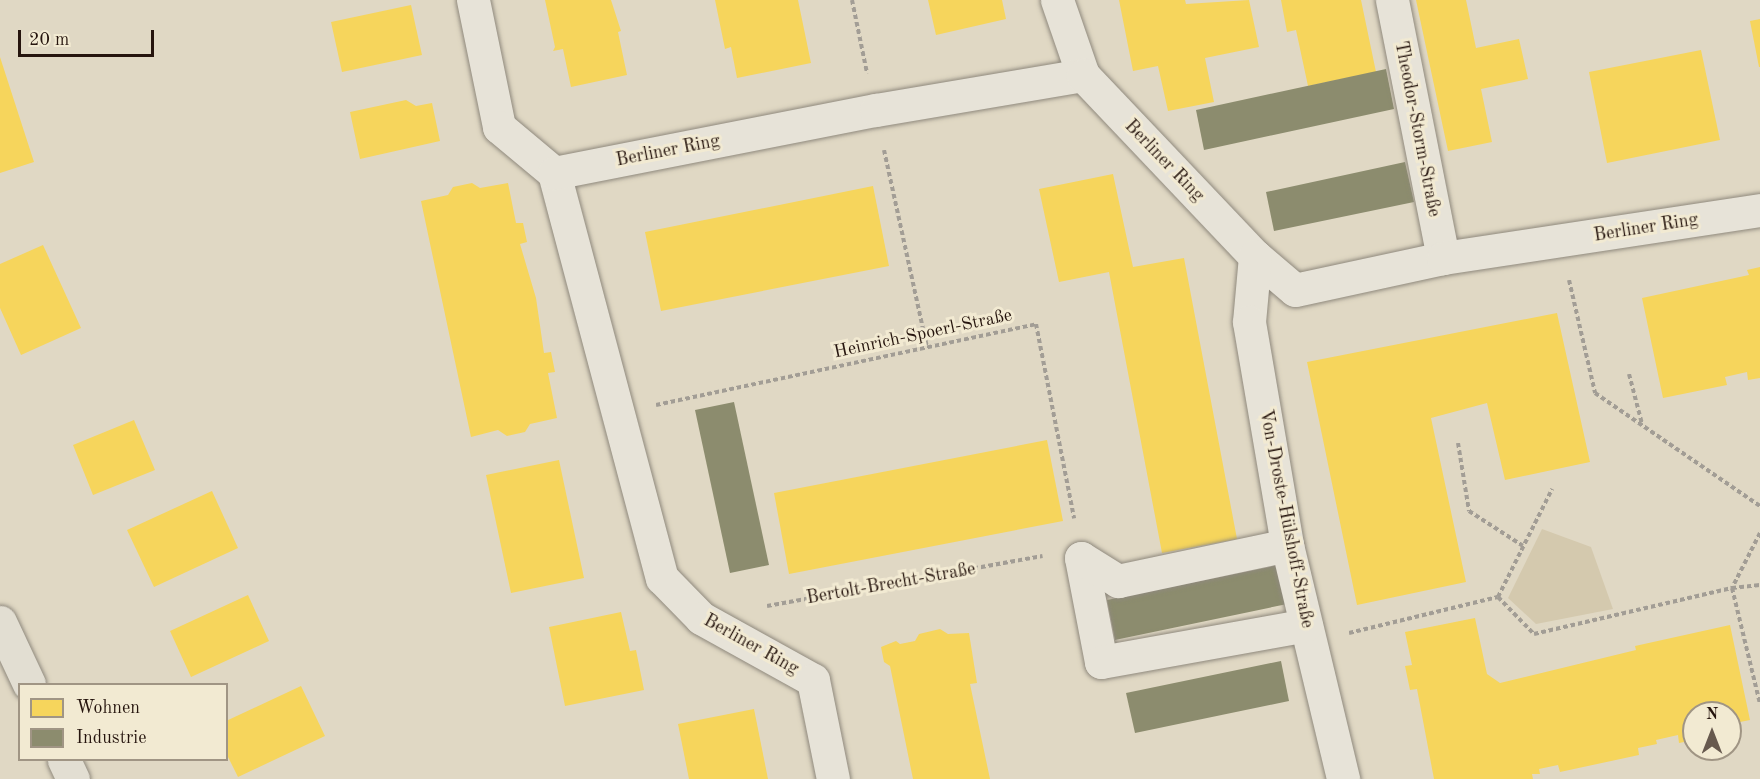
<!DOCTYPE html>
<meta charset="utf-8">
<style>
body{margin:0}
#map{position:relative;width:1760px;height:779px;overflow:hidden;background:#e0d8c4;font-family:"Old Standard TT",serif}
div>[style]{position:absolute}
.green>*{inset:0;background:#d4c9ae}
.homes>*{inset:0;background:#f6d55c}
.industry>*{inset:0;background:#8c8c6e}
.path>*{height:4px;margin-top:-2px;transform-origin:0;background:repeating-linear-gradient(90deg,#a29d95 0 4.5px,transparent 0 7.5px)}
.roads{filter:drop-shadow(0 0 2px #8f897d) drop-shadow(0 0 2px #8f897d)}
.minor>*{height:33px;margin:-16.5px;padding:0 16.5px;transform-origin:16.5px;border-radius:16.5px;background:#e7e3d8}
.major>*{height:33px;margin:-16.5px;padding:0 16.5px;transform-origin:16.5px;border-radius:16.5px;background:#e2ded2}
span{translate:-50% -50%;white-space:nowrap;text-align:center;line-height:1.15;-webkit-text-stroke:6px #f2ead2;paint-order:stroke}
.street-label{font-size:18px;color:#26150e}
.legend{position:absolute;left:18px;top:683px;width:210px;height:78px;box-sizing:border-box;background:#f2ead2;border:2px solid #a09584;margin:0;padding:8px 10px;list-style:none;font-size:18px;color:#26150e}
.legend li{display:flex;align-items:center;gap:12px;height:30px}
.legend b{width:30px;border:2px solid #a09584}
.north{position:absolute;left:1682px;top:701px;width:60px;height:60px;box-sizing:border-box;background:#f2ead2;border:2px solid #a09584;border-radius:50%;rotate:0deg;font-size:16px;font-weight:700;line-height:24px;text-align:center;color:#26150e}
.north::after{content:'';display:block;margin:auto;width:21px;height:27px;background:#67594e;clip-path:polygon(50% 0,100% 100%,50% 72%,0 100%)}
.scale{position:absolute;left:18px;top:30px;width:136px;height:27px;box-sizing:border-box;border:3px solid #26150e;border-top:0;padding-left:8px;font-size:18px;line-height:21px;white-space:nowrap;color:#26150e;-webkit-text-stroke:4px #f2ead2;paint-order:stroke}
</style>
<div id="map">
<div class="green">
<div style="clip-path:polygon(1542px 529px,1591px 547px,1613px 609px,1536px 624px,1508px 598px)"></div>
</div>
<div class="homes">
<div style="clip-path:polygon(545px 0,611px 0,621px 31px,618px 32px,627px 75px,571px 87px,563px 49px,553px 51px,555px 47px)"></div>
<div style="clip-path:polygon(715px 0,798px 0,811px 63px,737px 78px,731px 47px,725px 49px)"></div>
<div style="clip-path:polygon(928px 0,1002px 0,1006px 19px,936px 35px)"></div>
<div style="clip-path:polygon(1119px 0,1185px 0,1186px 4px,1249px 0,1259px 47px,1205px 58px,1214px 102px,1168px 111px,1158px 66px,1133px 71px)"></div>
<div style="clip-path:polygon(1281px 0,1361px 0,1376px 72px,1308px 86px,1296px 30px,1287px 32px)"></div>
<div style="clip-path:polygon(1416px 0,1466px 0,1476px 48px,1519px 39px,1528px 79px,1481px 89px,1492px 142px,1448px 151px)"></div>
<div style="clip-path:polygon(411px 5px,422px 55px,342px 72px,331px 22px)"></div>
<div style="clip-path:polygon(1760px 19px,1760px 67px,1759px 67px,1750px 21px)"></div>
<div style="clip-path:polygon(1701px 50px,1720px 140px,1607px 163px,1589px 72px)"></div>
<div style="clip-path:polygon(0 57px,34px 162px,0 173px)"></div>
<div style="clip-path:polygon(406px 100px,416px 106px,432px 103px,440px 141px,360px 159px,350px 112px)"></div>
<div style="clip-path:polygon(1113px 174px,1133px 267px,1184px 258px,1237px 539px,1162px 553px,1109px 272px,1059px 282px,1039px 189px)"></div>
<div style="clip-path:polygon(472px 183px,480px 188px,508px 183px,516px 223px,523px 223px,527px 242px,520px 244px,536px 298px,544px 353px,551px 352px,555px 372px,548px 373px,557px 418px,530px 424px,525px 432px,507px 436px,498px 430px,471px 437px,421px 201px,448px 195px,453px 187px)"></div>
<div style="clip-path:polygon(873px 186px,889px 266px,661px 311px,645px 232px)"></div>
<div style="clip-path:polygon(43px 245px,81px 328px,21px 355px,0 308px,0 264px)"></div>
<div style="clip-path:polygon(1760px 267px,1760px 378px,1748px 380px,1747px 372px,1725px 377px,1727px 385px,1663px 398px,1642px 298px,1749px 275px,1747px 270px)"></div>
<div style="clip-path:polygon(1557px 313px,1590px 462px,1505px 480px,1487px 403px,1431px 418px,1466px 582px,1357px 605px,1307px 362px)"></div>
<div style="clip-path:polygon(134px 420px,155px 470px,93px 495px,73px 445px)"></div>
<div style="clip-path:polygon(1047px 440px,1063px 521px,789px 574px,774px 493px)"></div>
<div style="clip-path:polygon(559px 460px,584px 578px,511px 593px,486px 475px)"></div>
<div style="clip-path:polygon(212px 491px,238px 548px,154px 587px,127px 530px)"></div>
<div style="clip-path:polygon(248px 595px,269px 641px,191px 677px,170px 631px)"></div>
<div style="clip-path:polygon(621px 612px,630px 651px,636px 650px,644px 690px,565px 706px,549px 627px)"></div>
<div style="clip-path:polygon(1475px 618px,1487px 674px,1500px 683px,1636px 650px,1635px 646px,1730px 625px,1750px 720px,1730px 724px,1730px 713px,1694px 713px,1694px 740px,1679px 743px,1678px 735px,1656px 740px,1657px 744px,1638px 748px,1639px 755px,1560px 772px,1558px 765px,1539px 769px,1540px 774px,1532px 774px,1533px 779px,1434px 779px,1417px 689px,1410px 690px,1405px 666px,1412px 665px,1405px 632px)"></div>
<div style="clip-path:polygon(940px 629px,948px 634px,969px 633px,977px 683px,970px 684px,990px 779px,913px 779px,890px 666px,884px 662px,881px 647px,896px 641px,900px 644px,915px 641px,919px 634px)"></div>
<div style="clip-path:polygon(301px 686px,325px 736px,238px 777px,226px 753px,226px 721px)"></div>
<div style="clip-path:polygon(754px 709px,768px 779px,689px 779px,678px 724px)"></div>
</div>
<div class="industry">
<div style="clip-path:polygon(1386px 69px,1394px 109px,1204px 150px,1196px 110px)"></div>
<div style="clip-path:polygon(1405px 162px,1414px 202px,1274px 231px,1266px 192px)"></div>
<div style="clip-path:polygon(734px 402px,769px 565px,730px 573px,695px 410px)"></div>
<div style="clip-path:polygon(1279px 565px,1287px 604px,1115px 640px,1107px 600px)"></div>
<div style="clip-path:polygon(1281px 661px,1289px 701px,1135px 733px,1126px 693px)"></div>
</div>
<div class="path">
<div style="left:852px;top:0;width:75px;rotate:78.4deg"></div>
<div style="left:884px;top:150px;width:202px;rotate:77.7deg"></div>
<div style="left:1569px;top:280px;width:116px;rotate:77deg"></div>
<div style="left:1595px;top:393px;width:200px;rotate:34.4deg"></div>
<div style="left:1629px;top:374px;width:52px;rotate:75.4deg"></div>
<div style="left:656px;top:405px;width:389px;rotate:-12deg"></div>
<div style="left:1036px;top:324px;width:198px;rotate:78.9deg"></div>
<div style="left:1458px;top:443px;width:69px;rotate:80.8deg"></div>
<div style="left:1469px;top:511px;width:64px;rotate:32.9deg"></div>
<div style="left:1760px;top:533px;width:62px;rotate:117deg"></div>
<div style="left:1732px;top:588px;width:119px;rotate:76.4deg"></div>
<div style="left:1498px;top:597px;width:121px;rotate:-63.4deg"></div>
<div style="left:767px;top:606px;width:280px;rotate:-10.3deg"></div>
<div style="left:1349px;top:633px;width:153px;rotate:-13.6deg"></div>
<div style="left:1498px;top:597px;width:52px;rotate:45.8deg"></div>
<div style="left:1534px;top:634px;width:203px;rotate:-13.1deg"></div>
<div style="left:1732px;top:588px;width:28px;rotate:-6deg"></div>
</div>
<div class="roads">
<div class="minor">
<div style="left:473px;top:0;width:130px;rotate:78.4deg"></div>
<div style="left:499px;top:127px;width:72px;rotate:39.9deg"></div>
<div style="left:554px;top:173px;width:419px;rotate:75.1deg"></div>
<div style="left:662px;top:578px;width:56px;rotate:45.7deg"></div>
<div style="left:701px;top:618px;width:128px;rotate:29deg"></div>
<div style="left:813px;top:680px;width:101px;rotate:78.6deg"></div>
<div style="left:1057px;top:0;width:79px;rotate:70.9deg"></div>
<div style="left:1392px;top:0;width:263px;rotate:78.8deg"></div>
<div style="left:554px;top:173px;width:328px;rotate:-11.1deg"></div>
<div style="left:876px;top:110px;width:210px;rotate:-9.6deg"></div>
<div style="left:1083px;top:75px;width:250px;rotate:46.5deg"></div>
<div style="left:1255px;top:256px;width:52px;rotate:40.4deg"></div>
<div style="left:1295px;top:290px;width:151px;rotate:-12.2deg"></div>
<div style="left:1443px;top:258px;width:321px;rotate:-8.6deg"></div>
<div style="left:1255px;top:256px;width:66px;rotate:95.2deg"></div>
<div style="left:1249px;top:322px;width:226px;rotate:80.3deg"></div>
<div style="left:1287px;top:545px;width:241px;rotate:76.5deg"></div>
<div style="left:1081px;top:558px;width:106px;rotate:79.1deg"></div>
<div style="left:1101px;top:662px;width:208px;rotate:-10.2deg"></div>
<div style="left:1081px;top:558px;width:44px;rotate:31.9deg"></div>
<div style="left:1118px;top:581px;width:173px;rotate:-12deg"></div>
</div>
<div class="major">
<div style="left:0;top:622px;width:68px;rotate:64.9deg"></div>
<div style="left:64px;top:760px;width:21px;rotate:65deg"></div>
</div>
</div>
<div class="street-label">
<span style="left:1417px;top:129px;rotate:79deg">Theodor-Storm-Straße</span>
<span style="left:668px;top:151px;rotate:-11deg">Berliner Ring</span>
<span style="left:1164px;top:161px;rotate:46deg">Berliner Ring</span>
<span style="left:1646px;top:228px;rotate:-9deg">Berliner Ring</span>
<span style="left:923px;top:334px;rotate:-12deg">Heinrich-Spoerl-Straße</span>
<span style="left:1286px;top:519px;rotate:79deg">Von-Droste-Hülshoff-Straße</span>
<span style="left:891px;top:584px;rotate:-10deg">Bertolt-Brecht-Straße</span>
<span style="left:751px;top:645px;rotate:29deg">Berliner Ring</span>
</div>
<ul class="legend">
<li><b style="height:16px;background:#f6d55c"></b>Wohnen</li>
<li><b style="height:16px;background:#8c8c6e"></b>Industrie</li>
</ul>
<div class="north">N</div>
<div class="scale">20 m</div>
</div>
